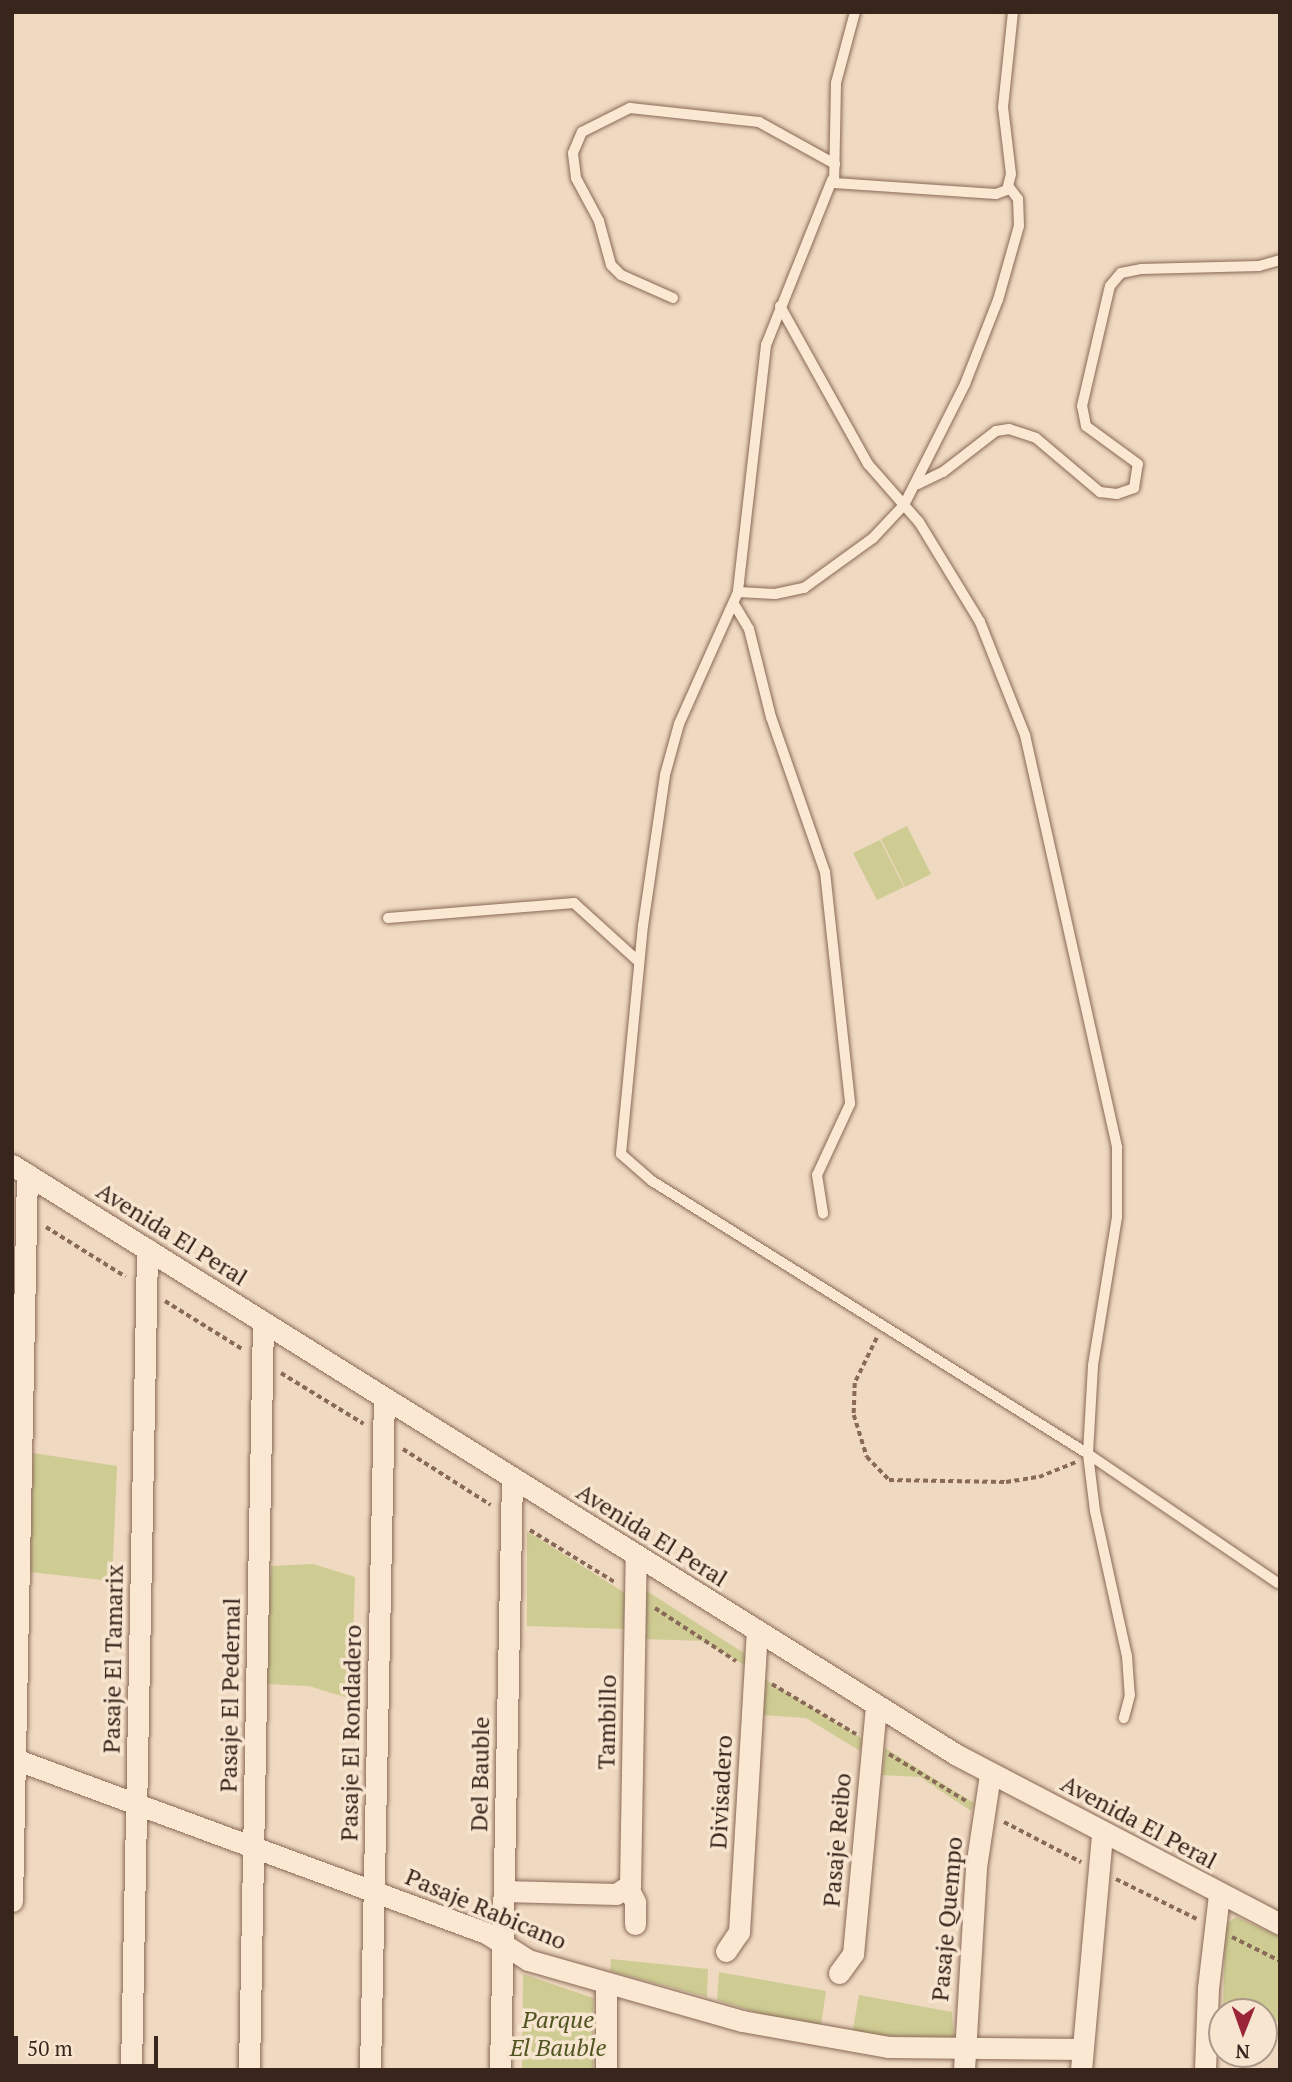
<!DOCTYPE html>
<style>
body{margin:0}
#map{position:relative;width:1292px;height:2082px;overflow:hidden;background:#efd9c0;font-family:"PT Serif",serif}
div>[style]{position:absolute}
.green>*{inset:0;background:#cecb93}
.path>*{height:3.5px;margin-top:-1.75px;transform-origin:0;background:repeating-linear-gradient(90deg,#896957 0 5px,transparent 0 8.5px)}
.roads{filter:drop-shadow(0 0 2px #896957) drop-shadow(0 0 2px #896957)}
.service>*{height:10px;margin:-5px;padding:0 5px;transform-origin:5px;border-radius:5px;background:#fae8d3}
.minor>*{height:21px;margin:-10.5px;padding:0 10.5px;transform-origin:10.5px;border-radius:10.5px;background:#fae8d3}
span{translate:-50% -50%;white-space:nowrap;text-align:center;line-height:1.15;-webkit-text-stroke:7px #f7e5d0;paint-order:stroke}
.street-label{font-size:24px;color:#38251c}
.park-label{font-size:24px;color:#515522;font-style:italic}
.frame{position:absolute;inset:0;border:14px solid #38251c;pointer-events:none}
.north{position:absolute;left:1208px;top:1998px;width:70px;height:70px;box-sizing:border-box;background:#f7e5d0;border:2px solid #ab9888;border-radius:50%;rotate:181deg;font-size:19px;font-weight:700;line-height:28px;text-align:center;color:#38251c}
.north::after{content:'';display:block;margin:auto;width:24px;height:32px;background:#9a2539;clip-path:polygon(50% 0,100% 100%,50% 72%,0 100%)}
.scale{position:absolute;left:14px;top:2036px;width:144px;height:32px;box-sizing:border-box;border:4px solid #38251c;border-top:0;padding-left:9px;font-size:21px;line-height:24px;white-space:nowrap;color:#38251c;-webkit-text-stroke:5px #f7e5d0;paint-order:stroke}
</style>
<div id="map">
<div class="green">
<div style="clip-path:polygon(907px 826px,931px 874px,905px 887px,881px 839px)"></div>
<div style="clip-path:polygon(880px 840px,904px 887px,877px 900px,853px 853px)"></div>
<div style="clip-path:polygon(33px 1453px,117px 1466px,112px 1581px,30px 1572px)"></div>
<div style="clip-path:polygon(527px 1531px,625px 1593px,624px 1629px,527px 1626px)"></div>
<div style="clip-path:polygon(313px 1564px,355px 1577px,351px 1699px,309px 1686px,266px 1684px,271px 1566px)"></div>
<div style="clip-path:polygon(645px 1590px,747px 1655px,746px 1666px,704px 1641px,644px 1639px)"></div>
<div style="clip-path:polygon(764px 1679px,863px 1739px,860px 1751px,806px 1718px,762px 1715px)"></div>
<div style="clip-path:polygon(885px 1748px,974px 1803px,971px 1811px,920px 1777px,882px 1775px)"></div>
<div style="clip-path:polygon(1236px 1917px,1280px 1937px,1280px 2021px,1264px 2021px,1264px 2012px,1223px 2012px,1225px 1925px)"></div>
<div style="clip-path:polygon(611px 1959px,708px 1969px,707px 1997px,610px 1971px)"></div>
<div style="clip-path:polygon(719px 1972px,826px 1991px,821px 2025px,774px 2018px,717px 2000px)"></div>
<div style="clip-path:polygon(523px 1974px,593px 1998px,593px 2070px,522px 2070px)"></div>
<div style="clip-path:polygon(859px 1995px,952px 2012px,954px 2039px,852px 2034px)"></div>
</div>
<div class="path">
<div style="left:46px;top:1227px;width:94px;rotate:32deg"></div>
<div style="left:165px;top:1301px;width:91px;rotate:31.9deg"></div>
<div style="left:877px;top:1338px;width:50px;rotate:116.1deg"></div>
<div style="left:855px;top:1383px;width:32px;rotate:92deg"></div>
<div style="left:854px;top:1415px;width:44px;rotate:72.8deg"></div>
<div style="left:867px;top:1457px;width:32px;rotate:46deg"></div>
<div style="left:889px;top:1480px;width:117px;rotate:1deg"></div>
<div style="left:1006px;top:1482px;width:33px;rotate:-9deg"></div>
<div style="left:1039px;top:1477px;width:40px;rotate:-22deg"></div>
<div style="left:281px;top:1373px;width:97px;rotate:31.6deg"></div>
<div style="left:403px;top:1449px;width:104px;rotate:32.5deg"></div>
<div style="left:530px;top:1530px;width:101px;rotate:31.6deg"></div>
<div style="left:655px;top:1608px;width:97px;rotate:33.2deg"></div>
<div style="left:772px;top:1684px;width:98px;rotate:30.8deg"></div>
<div style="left:889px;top:1754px;width:90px;rotate:31.4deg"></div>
<div style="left:1004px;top:1822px;width:87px;rotate:27.5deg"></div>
<div style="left:1116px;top:1879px;width:90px;rotate:26.3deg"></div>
<div style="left:1232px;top:1937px;width:54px;rotate:26.6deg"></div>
</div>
<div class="roads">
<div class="service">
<div style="left:855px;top:12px;width:73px;rotate:105deg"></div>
<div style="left:836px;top:83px;width:100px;rotate:91.1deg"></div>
<div style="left:834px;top:183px;width:162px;rotate:3.9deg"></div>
<div style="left:996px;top:194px;width:12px;rotate:-20deg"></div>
<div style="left:1007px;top:190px;width:16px;rotate:-76deg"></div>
<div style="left:1011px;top:174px;width:67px;rotate:-96.8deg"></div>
<div style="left:1003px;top:107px;width:96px;rotate:-84deg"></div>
<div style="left:832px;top:180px;width:178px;rotate:111.8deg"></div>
<div style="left:766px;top:345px;width:249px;rotate:96.5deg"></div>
<div style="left:738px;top:592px;width:145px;rotate:114.1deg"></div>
<div style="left:679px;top:724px;width:53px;rotate:105.4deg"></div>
<div style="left:665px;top:775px;width:152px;rotate:98.3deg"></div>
<div style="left:643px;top:925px;width:230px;rotate:95.5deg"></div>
<div style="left:621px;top:1154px;width:41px;rotate:41.1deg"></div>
<div style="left:652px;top:1181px;width:514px;rotate:32.05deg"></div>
<div style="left:1088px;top:1454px;width:230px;rotate:34.2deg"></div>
<div style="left:673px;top:298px;width:57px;rotate:-156.1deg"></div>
<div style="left:621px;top:275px;width:14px;rotate:-135deg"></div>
<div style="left:611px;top:265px;width:46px;rotate:-105.3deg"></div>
<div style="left:599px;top:221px;width:49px;rotate:-118.1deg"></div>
<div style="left:576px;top:178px;width:25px;rotate:-97deg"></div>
<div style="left:573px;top:153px;width:23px;rotate:-67deg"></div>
<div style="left:582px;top:132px;width:54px;rotate:-26.6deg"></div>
<div style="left:630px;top:108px;width:130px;rotate:6.2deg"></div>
<div style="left:759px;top:122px;width:87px;rotate:28.9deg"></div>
<div style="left:780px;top:306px;width:181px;rotate:60.9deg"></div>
<div style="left:868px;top:464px;width:77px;rotate:48.7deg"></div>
<div style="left:919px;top:522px;width:117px;rotate:58.6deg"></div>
<div style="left:980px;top:622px;width:122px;rotate:68.3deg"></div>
<div style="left:1025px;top:735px;width:423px;rotate:77.4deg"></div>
<div style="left:1117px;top:1148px;width:69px;rotate:90deg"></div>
<div style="left:1117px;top:1217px;width:151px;rotate:99.2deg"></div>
<div style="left:1093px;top:1366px;width:88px;rotate:93.3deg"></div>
<div style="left:1088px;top:1454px;width:57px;rotate:83deg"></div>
<div style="left:1095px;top:1511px;width:148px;rotate:77.6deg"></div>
<div style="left:1127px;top:1656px;width:39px;rotate:86deg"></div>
<div style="left:1130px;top:1695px;width:24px;rotate:105deg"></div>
<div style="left:918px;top:484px;width:28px;rotate:-26deg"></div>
<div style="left:943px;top:472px;width:67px;rotate:-37.7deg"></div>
<div style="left:996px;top:431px;width:13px;rotate:-9deg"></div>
<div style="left:1009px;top:429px;width:28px;rotate:18deg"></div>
<div style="left:1036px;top:438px;width:84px;rotate:40.2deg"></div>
<div style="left:1100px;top:492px;width:17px;rotate:7deg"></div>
<div style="left:1117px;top:494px;width:18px;rotate:-19deg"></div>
<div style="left:1134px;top:488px;width:24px;rotate:-81deg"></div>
<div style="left:1138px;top:464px;width:64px;rotate:-143.8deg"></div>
<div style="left:1086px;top:426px;width:20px;rotate:-101deg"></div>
<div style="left:1082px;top:406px;width:123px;rotate:-76.9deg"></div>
<div style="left:1110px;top:286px;width:17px;rotate:-50deg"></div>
<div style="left:1121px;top:273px;width:20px;rotate:-11deg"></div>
<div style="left:1141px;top:269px;width:118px;rotate:-1.5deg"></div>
<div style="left:1259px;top:266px;width:22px;rotate:-16deg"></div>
<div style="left:738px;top:592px;width:37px;rotate:3deg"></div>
<div style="left:775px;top:594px;width:30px;rotate:-12deg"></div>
<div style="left:804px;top:588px;width:85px;rotate:-35.9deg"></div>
<div style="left:873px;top:538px;width:45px;rotate:-46.8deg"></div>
<div style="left:904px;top:505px;width:136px;rotate:-63.2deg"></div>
<div style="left:965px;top:384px;width:90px;rotate:-68.6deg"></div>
<div style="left:998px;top:300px;width:77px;rotate:-74.2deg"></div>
<div style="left:1019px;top:226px;width:27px;rotate:-92deg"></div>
<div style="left:1018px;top:199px;width:15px;rotate:-127deg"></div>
<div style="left:734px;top:604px;width:29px;rotate:59deg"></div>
<div style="left:749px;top:629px;width:91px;rotate:76deg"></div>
<div style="left:771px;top:717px;width:164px;rotate:70.8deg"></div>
<div style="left:825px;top:872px;width:233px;rotate:83.8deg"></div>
<div style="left:850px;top:1104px;width:78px;rotate:114.9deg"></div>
<div style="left:817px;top:1175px;width:39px;rotate:81deg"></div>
<div style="left:388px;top:918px;width:187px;rotate:-4.6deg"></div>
<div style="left:574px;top:903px;width:86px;rotate:42.2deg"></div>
</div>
<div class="minor">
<div style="left:12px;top:1165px;width:1114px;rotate:31.98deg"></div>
<div style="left:957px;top:1755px;width:365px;rotate:27.6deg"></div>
<div style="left:12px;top:1758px;width:505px;rotate:20.26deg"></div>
<div style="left:486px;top:1933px;width:50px;rotate:32.7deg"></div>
<div style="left:528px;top:1960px;width:223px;rotate:15.9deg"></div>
<div style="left:742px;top:2021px;width:148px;rotate:10.1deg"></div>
<div style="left:888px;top:2047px;width:193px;rotate:0.6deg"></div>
<div style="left:628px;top:1888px;width:16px;rotate:63deg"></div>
<div style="left:635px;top:1902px;width:22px;rotate:90deg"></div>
<div style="left:504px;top:1891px;width:112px;rotate:1.5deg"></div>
<div style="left:616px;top:1894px;width:17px;rotate:-33deg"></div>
<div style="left:630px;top:1885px;width:329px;rotate:-89deg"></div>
<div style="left:12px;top:1901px;width:727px;rotate:-88.82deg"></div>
<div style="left:726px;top:1951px;width:23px;rotate:-56deg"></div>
<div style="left:739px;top:1932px;width:302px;rotate:-86.6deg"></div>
<div style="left:839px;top:1973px;width:24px;rotate:-54deg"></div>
<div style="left:853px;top:1954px;width:250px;rotate:-84.7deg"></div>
<div style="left:131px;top:2070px;width:821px;rotate:-88.88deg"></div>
<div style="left:249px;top:2070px;width:748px;rotate:-88.93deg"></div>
<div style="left:370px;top:2070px;width:672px;rotate:-88.81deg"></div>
<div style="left:500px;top:2070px;width:592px;rotate:-88.84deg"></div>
<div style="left:606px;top:2070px;width:86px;rotate:-90deg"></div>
<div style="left:964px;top:2070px;width:203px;rotate:-86.6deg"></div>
<div style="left:976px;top:1867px;width:94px;rotate:-81.4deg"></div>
<div style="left:1081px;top:2070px;width:238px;rotate:-84.9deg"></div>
<div style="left:1205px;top:2070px;width:82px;rotate:-87.9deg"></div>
<div style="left:1208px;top:1988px;width:95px;rotate:-83.3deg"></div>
</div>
</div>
<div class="street-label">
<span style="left:172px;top:1234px;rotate:32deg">Avenida El Peral</span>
<span style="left:652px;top:1535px;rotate:32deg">Avenida El Peral</span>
<span style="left:113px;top:1659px;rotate:-89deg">Pasaje El Tamarix</span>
<span style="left:230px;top:1695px;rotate:-89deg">Pasaje El Pedernal</span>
<span style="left:607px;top:1722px;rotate:-89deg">Tambillo</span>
<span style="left:351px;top:1733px;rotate:-89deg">Pasaje El Rondadero</span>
<span style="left:480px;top:1774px;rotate:-89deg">Del Bauble</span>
<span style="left:721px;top:1792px;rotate:-87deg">Divisadero</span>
<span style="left:1139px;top:1822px;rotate:28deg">Avenida El Peral</span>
<span style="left:837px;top:1840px;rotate:-85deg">Pasaje Reibo</span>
<span style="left:486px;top:1909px;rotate:23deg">Pasaje Rabicano</span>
<span style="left:947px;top:1919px;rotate:-85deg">Pasaje Quempo</span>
</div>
<div class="park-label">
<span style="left:558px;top:2034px">Parque<br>El Bauble</span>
</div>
<div class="frame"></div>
<div class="north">N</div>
<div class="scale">50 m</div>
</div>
